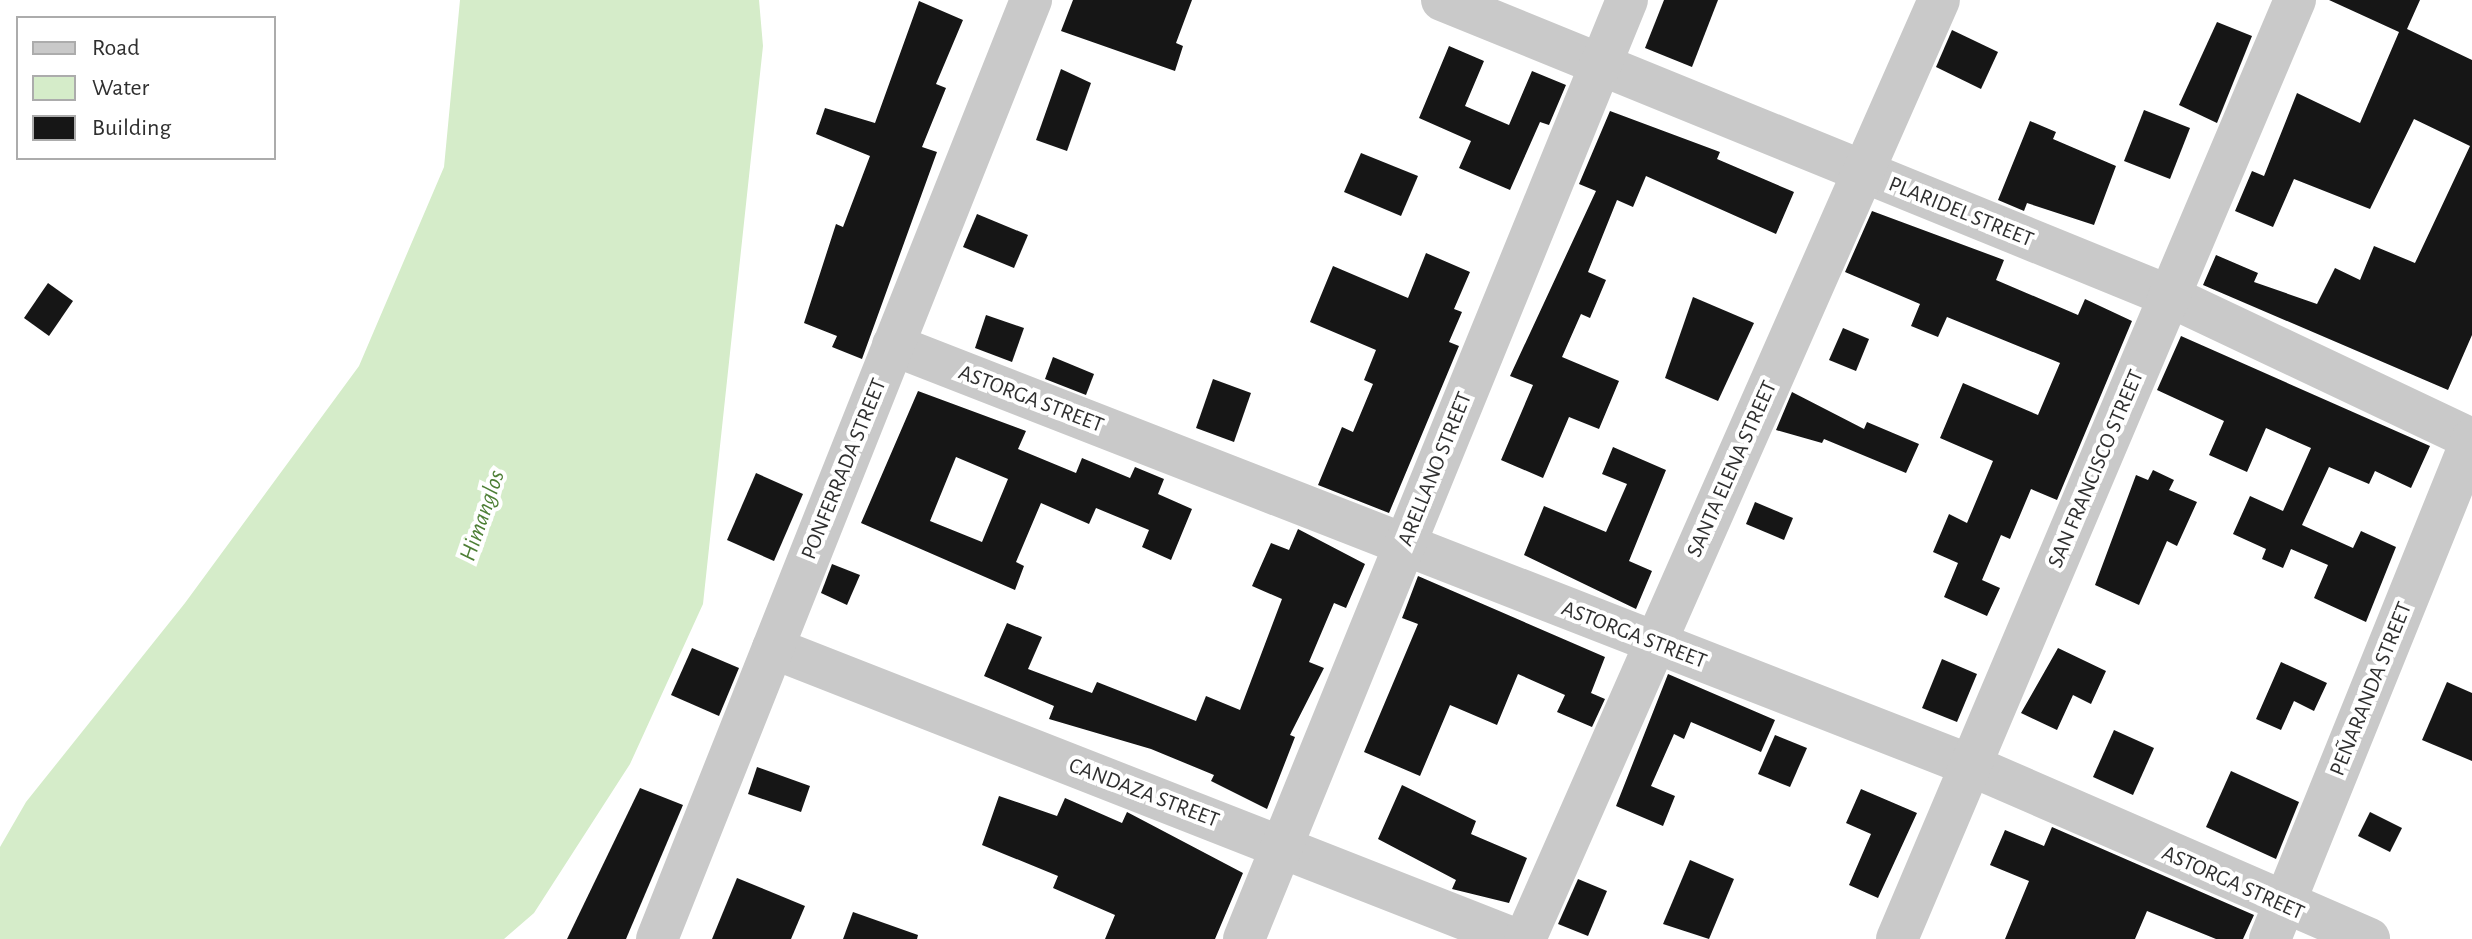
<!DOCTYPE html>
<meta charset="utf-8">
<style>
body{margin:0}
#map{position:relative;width:2472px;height:939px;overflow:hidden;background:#fff;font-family:"Alegreya Sans",sans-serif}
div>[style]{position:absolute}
.water>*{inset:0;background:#d5ecc9}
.building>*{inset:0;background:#161616}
.minor>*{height:42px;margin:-21px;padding:0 21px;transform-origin:21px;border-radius:21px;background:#c9c9c9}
span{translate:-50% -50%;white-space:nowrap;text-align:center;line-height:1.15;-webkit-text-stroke:8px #fff;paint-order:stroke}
.street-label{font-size:22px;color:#2f2f2f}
.water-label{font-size:24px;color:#4e7f36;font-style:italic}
.legend{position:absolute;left:16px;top:16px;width:260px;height:144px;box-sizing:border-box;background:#fff;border:2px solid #acacac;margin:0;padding:10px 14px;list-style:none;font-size:24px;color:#2f2f2f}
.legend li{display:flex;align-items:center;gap:16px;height:40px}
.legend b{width:40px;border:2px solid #acacac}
</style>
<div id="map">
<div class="water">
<div style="clip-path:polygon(460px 0,759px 0,763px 46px,703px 604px,630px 764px,534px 913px,504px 939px,0 939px,0 847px,26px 802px,185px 603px,359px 366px,444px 167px)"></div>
</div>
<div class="building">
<div style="clip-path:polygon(1073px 0,1192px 0,1176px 43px,1183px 46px,1175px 71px,1061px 31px)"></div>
<div style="clip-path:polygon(1664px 0,1718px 0,1692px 67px,1645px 48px)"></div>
<div style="clip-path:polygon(2329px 0,2420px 0,2407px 29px,2472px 60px,2472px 335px,2448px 390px,2203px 285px,2216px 255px,2258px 273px,2254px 282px,2317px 304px,2335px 268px,2360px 280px,2374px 246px,2415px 263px,2470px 146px,2414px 119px,2370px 209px,2294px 179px,2273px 227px,2235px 211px,2252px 171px,2264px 176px,2297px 93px,2360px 123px,2399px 32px)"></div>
<div style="clip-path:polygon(919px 1px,963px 20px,936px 84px,946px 88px,922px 147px,937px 152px,862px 359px,832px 347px,837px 336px,804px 323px,836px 224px,843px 227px,870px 156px,816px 134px,825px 108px,875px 123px)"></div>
<div style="clip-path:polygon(2217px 22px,2252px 36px,2217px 123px,2179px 105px)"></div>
<div style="clip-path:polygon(1952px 30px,1998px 52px,1981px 89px,1936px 67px)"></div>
<div style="clip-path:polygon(1449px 46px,1484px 61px,1465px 106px,1509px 125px,1532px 71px,1566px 85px,1549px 125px,1540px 122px,1510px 190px,1459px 168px,1471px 141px,1419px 118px)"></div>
<div style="clip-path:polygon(1061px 69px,1091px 83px,1067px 151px,1036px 140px)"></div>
<div style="clip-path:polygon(2144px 110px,2190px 128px,2170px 179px,2124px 161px)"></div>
<div style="clip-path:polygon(1610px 111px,1720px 152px,1717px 159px,1794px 192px,1776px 234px,1646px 176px,1633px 207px,1617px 200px,1588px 272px,1606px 280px,1590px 318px,1581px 314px,1562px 357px,1619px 381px,1599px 429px,1569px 417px,1543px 478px,1501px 460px,1533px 385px,1510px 376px,1596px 191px,1579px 184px)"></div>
<div style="clip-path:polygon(2030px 121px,2056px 132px,2053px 139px,2116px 166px,2094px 225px,2027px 203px,2024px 211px,1998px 200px)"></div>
<div style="clip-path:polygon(1361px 153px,1418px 176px,1401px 216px,1344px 192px)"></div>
<div style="clip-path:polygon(1872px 211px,2004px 260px,1996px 280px,2078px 315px,2085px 299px,2132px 321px,2057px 500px,2031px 489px,2010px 539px,2001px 535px,1982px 580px,2000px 588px,1987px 616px,1944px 597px,1958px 563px,1933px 552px,1949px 514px,1967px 523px,1993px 461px,1940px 438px,1963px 383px,2038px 415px,2060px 363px,1947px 317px,1938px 337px,1911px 326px,1920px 304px,1845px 272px)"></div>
<div style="clip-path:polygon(977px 214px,1028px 235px,1014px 268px,963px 247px)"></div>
<div style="clip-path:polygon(1426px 253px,1470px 272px,1454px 309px,1462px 312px,1449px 342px,1459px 346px,1389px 513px,1318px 485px,1342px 427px,1353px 432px,1373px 384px,1364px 380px,1376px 350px,1310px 322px,1333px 266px,1408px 298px)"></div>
<div style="clip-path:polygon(48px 283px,73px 301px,49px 336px,24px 318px)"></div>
<div style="clip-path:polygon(1693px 297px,1754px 323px,1718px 401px,1665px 378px)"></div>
<div style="clip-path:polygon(986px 315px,1024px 328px,1012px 362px,975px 348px)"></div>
<div style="clip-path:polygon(1843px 328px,1869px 339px,1856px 371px,1829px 360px)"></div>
<div style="clip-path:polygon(2181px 336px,2430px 446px,2411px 488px,2375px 471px,2369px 484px,2329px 467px,2302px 525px,2353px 548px,2361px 531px,2396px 547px,2366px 622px,2314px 598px,2328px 565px,2291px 549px,2283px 568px,2262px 559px,2266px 549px,2233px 534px,2250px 496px,2283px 511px,2311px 448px,2266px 428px,2247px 472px,2209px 455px,2224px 421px,2157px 390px)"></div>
<div style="clip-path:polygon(1053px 357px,1094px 374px,1086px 395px,1045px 379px)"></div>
<div style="clip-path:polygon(1213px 379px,1251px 393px,1234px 442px,1196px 428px)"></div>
<div style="clip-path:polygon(evenodd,918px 391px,1026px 431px,1018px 449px,1076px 473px,1082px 458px,1130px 478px,1135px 467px,1164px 479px,1158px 494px,1192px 509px,1171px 560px,1142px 547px,1149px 530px,1096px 508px,1089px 524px,1041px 503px,1016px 562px,1024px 566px,1015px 590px,861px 523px,918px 391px,956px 457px,1008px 479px,982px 542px,930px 521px,956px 457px)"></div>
<div style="clip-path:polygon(1792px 392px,1864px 429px,1867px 422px,1919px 444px,1906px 473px,1824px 439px,1822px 443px,1776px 430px)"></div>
<div style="clip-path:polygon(1613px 447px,1666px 470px,1629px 561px,1652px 571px,1636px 609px,1524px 555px,1544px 506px,1606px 532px,1627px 484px,1602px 474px)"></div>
<div style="clip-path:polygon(2153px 470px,2174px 480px,2169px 490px,2197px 502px,2177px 546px,2167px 541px,2139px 605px,2095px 585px,2136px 475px,2148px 480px)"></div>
<div style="clip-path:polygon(756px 473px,803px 494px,774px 561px,727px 540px)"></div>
<div style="clip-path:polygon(1755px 502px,1793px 518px,1784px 540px,1746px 524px)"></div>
<div style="clip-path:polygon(1298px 529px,1365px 564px,1346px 608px,1334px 603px,1309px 662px,1324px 668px,1290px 735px,1295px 737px,1267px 809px,1211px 781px,1214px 775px,1151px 749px,1049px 719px,1054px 706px,984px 676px,1007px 623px,1042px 637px,1028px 669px,1092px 693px,1097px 682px,1196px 721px,1206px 696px,1240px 710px,1282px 599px,1252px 586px,1271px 543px,1289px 550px)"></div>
<div style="clip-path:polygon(832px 564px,860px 575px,847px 605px,821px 593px)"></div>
<div style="clip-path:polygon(1418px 576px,1605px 657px,1591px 693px,1605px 699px,1592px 727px,1557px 712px,1565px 695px,1518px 674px,1497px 725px,1450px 705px,1420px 776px,1364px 752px,1418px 624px,1402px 618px)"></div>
<div style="clip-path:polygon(692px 648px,739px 668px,719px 716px,671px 695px)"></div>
<div style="clip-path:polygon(2058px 648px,2106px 671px,2091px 704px,2073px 695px,2057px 730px,2021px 713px)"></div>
<div style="clip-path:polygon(1942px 659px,1977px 674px,1957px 722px,1922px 708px)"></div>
<div style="clip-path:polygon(2281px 662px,2327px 683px,2314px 711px,2294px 701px,2281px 730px,2256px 719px)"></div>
<div style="clip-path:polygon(1668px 674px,1775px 720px,1761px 752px,1691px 722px,1684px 739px,1674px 734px,1651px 786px,1675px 796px,1663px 826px,1616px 806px)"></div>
<div style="clip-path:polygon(2447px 682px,2472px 693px,2472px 761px,2422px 740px)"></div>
<div style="clip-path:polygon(2114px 730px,2154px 748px,2133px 795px,2093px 777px)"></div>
<div style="clip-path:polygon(1775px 735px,1807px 748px,1790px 787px,1758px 774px)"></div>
<div style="clip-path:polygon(757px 767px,810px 786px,801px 812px,748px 794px)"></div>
<div style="clip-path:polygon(2231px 771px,2299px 802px,2276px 859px,2206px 827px)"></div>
<div style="clip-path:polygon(1402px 785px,1476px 821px,1471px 834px,1527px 858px,1509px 903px,1452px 889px,1456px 880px,1378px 839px)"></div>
<div style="clip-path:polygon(640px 788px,683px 805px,626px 939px,567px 939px)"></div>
<div style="clip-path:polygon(1861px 789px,1917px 813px,1878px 898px,1849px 885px,1871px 834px,1846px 823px)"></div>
<div style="clip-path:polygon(999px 796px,1057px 816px,1065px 798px,1122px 823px,1127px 812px,1243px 873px,1215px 939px,1105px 939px,1115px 915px,1053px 888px,1058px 876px,982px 845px)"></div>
<div style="clip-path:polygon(2370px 812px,2402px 828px,2390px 852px,2358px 836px)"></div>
<div style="clip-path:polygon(2052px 827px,2254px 915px,2243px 939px,2216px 939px,2147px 911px,2135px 939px,2005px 939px,2029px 881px,1990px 865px,2005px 830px,2044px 846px)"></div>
<div style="clip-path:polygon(1690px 860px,1734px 879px,1709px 939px,1663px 924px)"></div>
<div style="clip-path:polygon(737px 878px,805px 906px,791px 939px,712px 939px)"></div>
<div style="clip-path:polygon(1578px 879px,1607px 891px,1588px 936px,1558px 924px)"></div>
<div style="clip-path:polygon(853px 912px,918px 935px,917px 939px,843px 939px)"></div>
</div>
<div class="minor">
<div style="left:1442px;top:0;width:785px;rotate:22.15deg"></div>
<div style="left:2169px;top:296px;width:335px;rotate:25.3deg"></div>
<div style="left:893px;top:345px;width:1158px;rotate:21.31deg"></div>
<div style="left:1972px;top:766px;width:433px;rotate:23.5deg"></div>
<div style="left:773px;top:648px;width:797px;rotate:21.41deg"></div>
<div style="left:657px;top:939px;width:1011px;rotate:-68.28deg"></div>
<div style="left:1244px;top:939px;width:1014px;rotate:-67.81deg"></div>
<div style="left:1525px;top:939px;width:1026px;rotate:-66.21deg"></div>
<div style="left:1897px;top:939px;width:1020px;rotate:-67.03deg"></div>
<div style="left:2270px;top:939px;width:539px;rotate:-68deg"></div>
</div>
<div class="street-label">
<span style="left:1961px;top:212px;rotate:22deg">PLARIDEL STREET</span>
<span style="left:1031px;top:399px;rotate:21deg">ASTORGA STREET</span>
<span style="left:844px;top:469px;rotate:-68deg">PONFERRADA STREET</span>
<span style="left:1435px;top:469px;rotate:-68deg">ARELLANO STREET</span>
<span style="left:1732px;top:469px;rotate:-66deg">SANTA ELENA STREET</span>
<span style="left:2096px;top:469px;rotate:-67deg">SAN FRANCISCO STREET</span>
<span style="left:1634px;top:635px;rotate:21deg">ASTORGA STREET</span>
<span style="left:2371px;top:689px;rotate:-68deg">PEÑARANDA STREET</span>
<span style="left:1144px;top:793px;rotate:21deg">CANDAZA STREET</span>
<span style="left:2233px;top:883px;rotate:24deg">ASTORGA STREET</span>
</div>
<div class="water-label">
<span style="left:483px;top:516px;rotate:-71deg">Himanglos</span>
</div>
<ul class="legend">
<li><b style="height:10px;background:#c9c9c9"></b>Road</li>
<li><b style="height:22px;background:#d5ecc9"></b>Water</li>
<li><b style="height:22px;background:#161616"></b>Building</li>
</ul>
</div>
